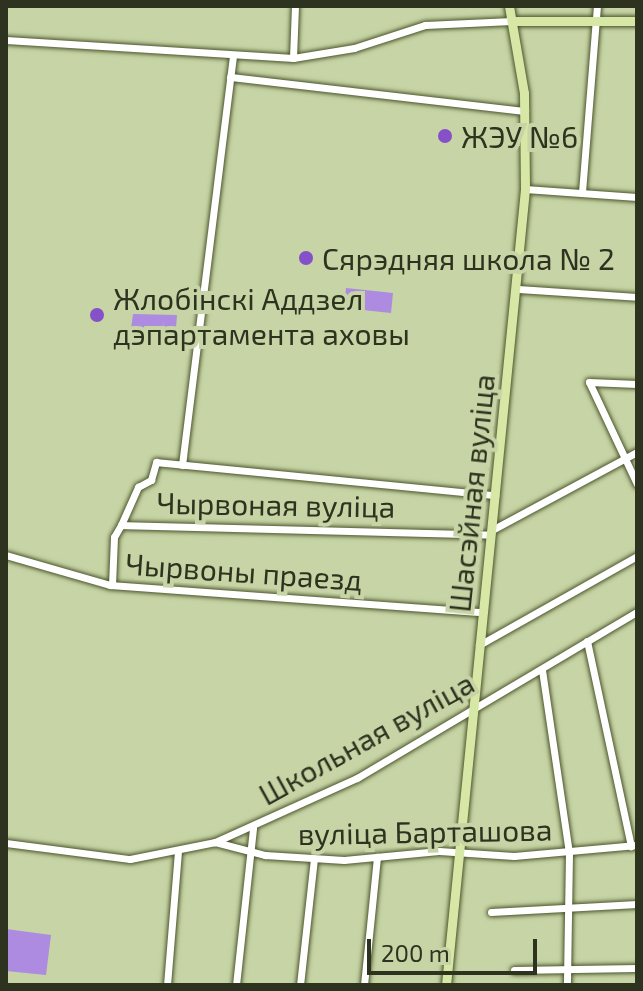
<!DOCTYPE html>
<meta charset="utf-8">
<style>
body{margin:0}
#map{position:relative;width:643px;height:991px;overflow:hidden;background:#c7d4a5;font-family:"Exo 2",sans-serif}
div>[style]{position:absolute}
.green>*{inset:0;background:#ac8be0}
.roads{filter:drop-shadow(0 0 2px #4b562c) drop-shadow(0 0 2px #4b562c)}
.minor>*{height:7px;margin:-3.5px;padding:0 3.5px;transform-origin:3.5px;border-radius:3.5px;background:#fff}
.major>*{height:9px;margin:-4.5px;padding:0 4.5px;transform-origin:4.5px;border-radius:4.5px;background:#d7e7a5}
.dots>*{width:22px;height:22px;translate:-50% -50%;box-sizing:border-box;border:4px solid #c7d4a5;border-radius:50%}
span{translate:-50% -50%;white-space:nowrap;text-align:center;line-height:1.15;-webkit-text-stroke:8px #c7d4a5;paint-order:stroke}
.poi-label{font-size:30px;color:#2e3320}
.left{translate:0 -50%;text-align:left}
.street-label{font-size:30px;color:#2e3320}
.frame{position:absolute;inset:0;border:8px solid #2e3320;pointer-events:none}
.scale{position:absolute;left:367px;top:939px;width:170px;height:36px;box-sizing:border-box;border:4px solid #2e3320;border-top:0;padding-left:10px;font-size:24px;line-height:28px;white-space:nowrap;color:#2e3320;-webkit-text-stroke:6px #c7d4a5;paint-order:stroke}
</style>
<div id="map">
<div class="green">
<div style="clip-path:polygon(346px 288px,393px 293px,391px 313px,344px 308px)"></div>
<div style="clip-path:polygon(133px 314px,177px 315px,175px 340px,163px 339px,164px 322px,161px 340px,130px 336px)"></div>
<div style="clip-path:polygon(6px 929px,51px 935px,46px 975px,6px 971px)"></div>
</div>
<div class="roads">
<div class="minor">
<div style="left:6px;top:40px;width:288px;rotate:3.6deg"></div>
<div style="left:293px;top:58px;width:62px;rotate:-9.3deg"></div>
<div style="left:354px;top:48px;width:75px;rotate:-17.9deg"></div>
<div style="left:425px;top:25px;width:87px;rotate:-2.6deg"></div>
<div style="left:293px;top:58px;width:52px;rotate:-87.8deg"></div>
<div style="left:230px;top:77px;width:297px;rotate:6.6deg"></div>
<div style="left:525px;top:189px;width:112px;rotate:4.1deg"></div>
<div style="left:582px;top:192px;width:187px;rotate:-85.4deg"></div>
<div style="left:518px;top:289px;width:119px;rotate:3.8deg"></div>
<div style="left:637px;top:384px;width:48px;rotate:-177.6deg"></div>
<div style="left:589px;top:382px;width:113px;rotate:64.8deg"></div>
<div style="left:182px;top:465px;width:413px;rotate:-82.9deg"></div>
<div style="left:121px;top:525px;width:42px;rotate:-65.9deg"></div>
<div style="left:138px;top:487px;width:15px;rotate:-28deg"></div>
<div style="left:151px;top:480px;width:19px;rotate:-74deg"></div>
<div style="left:156px;top:462px;width:341px;rotate:5.6deg"></div>
<div style="left:492px;top:530px;width:165px;rotate:-28.3deg"></div>
<div style="left:6px;top:555px;width:108px;rotate:16.1deg"></div>
<div style="left:110px;top:585px;width:373px;rotate:4.2deg"></div>
<div style="left:112px;top:585px;width:48px;rotate:-87.6deg"></div>
<div style="left:114px;top:537px;width:14px;rotate:-60deg"></div>
<div style="left:121px;top:525px;width:370px;rotate:1.5deg"></div>
<div style="left:587px;top:641px;width:210px;rotate:77.9deg"></div>
<div style="left:479px;top:645px;width:181px;rotate:-29.4deg"></div>
<div style="left:542px;top:670px;width:185px;rotate:81.6deg"></div>
<div style="left:569px;top:853px;width:132px;rotate:90.9deg"></div>
<div style="left:215px;top:842px;width:52px;rotate:14.6deg"></div>
<div style="left:265px;top:855px;width:79px;rotate:3.6deg"></div>
<div style="left:344px;top:860px;width:95px;rotate:-5.4deg"></div>
<div style="left:439px;top:851px;width:75px;rotate:3.8deg"></div>
<div style="left:514px;top:856px;width:123px;rotate:-5.1deg"></div>
<div style="left:6px;top:843px;width:125px;rotate:7.4deg"></div>
<div style="left:130px;top:859px;width:87px;rotate:-11.3deg"></div>
<div style="left:215px;top:842px;width:156px;rotate:-24.3deg"></div>
<div style="left:357px;top:778px;width:326px;rotate:-30.7deg"></div>
<div style="left:491px;top:912px;width:146px;rotate:-3.1deg"></div>
<div style="left:514px;top:970px;width:123px;rotate:-0.9deg"></div>
<div style="left:167px;top:985px;width:133px;rotate:-85.3deg"></div>
<div style="left:236px;top:985px;width:158px;rotate:-83.8deg"></div>
<div style="left:300px;top:985px;width:127px;rotate:-83.7deg"></div>
<div style="left:364px;top:985px;width:129px;rotate:-84.2deg"></div>
</div>
<div class="major">
<div style="left:512px;top:21px;width:125px"></div>
<div style="left:446px;top:985px;width:800px;rotate:-84.33deg"></div>
<div style="left:525px;top:189px;width:96px;rotate:-90.6deg"></div>
<div style="left:524px;top:93px;width:88px;rotate:-99.8deg"></div>
</div>
</div>
<div class="dots">
<div style="left:445px;top:136px;background:#8550c8"></div>
<div style="left:306px;top:258px;background:#8550c8"></div>
<div style="left:97px;top:315px;background:#8550c8"></div>
</div>
<div class="poi-label">
<span class="left" style="left:461px;top:136px">ЖЭУ №6</span>
<span class="left" style="left:322px;top:258px">Сярэдняя школа № 2</span>
<span class="left" style="left:113px;top:315px">Жлобінскі Аддзел<br>дэпартамента аховы</span>
</div>
<div class="street-label">
<span style="left:471px;top:493px;rotate:-84deg">Шасэйная вуліца</span>
<span style="left:276px;top:504px;rotate:1deg">Чырвоная вуліца</span>
<span style="left:244px;top:571px;rotate:4deg">Чырвоны праезд</span>
<span style="left:366px;top:738px;rotate:-29deg">Школьная вуліца</span>
<span style="left:425px;top:831px;rotate:-1deg">вуліца Барташова</span>
</div>
<div class="frame"></div>
<div class="scale">200 m</div>
</div>
